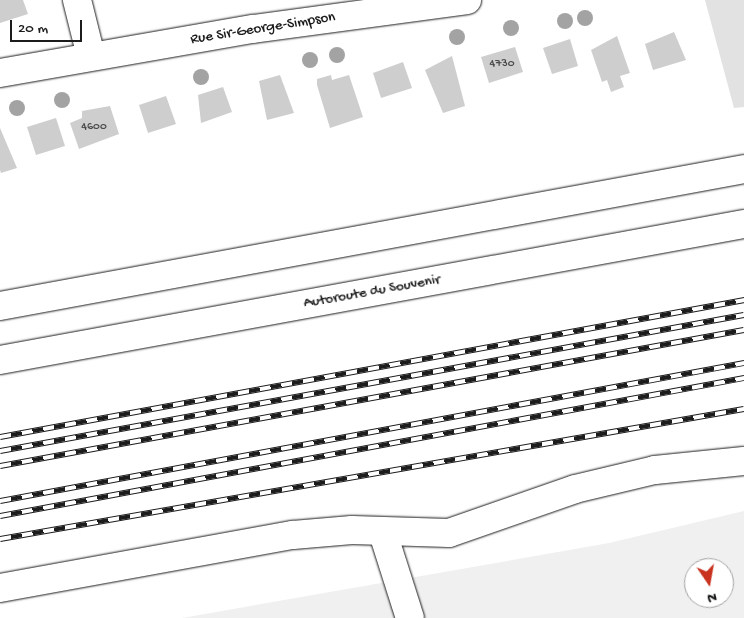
<!DOCTYPE html>
<style>
body{margin:0}
#map{position:relative;width:744px;height:618px;overflow:hidden;background:#fff;font-family:"Gochi Hand",sans-serif}
div>[style]{position:absolute}
.built>*{inset:0;background:#f0f0f0}
.green>*{inset:0;background:#e2e2e2}
.building>*{inset:0;background:#cecece}
.roads{filter:drop-shadow(0 0 1px #1c1c1c) drop-shadow(0 0 1px #1c1c1c)}
.minor>*{height:28px;margin:-14px;padding:0 14px;transform-origin:14px;border-radius:14px;background:#fff}
.highway>*{height:28px;margin:-14px;padding:0 14px;transform-origin:14px;border-radius:14px;background:#fff}
.rail>*{height:5.5px;margin-top:-2.75px;transform-origin:0;background:repeating-linear-gradient(90deg,#fff 0 11px,#1c1c1c 0 22px);box-sizing:border-box;border-block:1px solid #1c1c1c}
.trees>*{width:16px;height:16px;margin:-8px;border-radius:50%;background:#a3a3a3}
span{translate:-50% -50%;white-space:nowrap;text-align:center;line-height:1.15;-webkit-text-stroke:5px #fff;paint-order:stroke}
.number-label{font-size:12px;color:#484848}
.number-label span{-webkit-text-stroke-width:0}
.street-label{font-size:15px;color:#1c1c1c}
.north{position:absolute;left:684px;top:558px;width:50px;height:50px;box-sizing:border-box;background:#fff;border:1px solid #a4a4a4;border-radius:50%;rotate:168deg;font-size:14px;font-weight:700;line-height:20px;text-align:center;color:#1c1c1c}
.north::after{content:'';display:block;margin:auto;width:18px;height:22px;background:#c8321e;clip-path:polygon(50% 0,100% 100%,50% 72%,0 100%)}
.scale{position:absolute;left:10px;top:20px;width:72px;height:22px;box-sizing:border-box;border:2px solid #1c1c1c;border-top:0;padding-left:6px;font-size:15px;line-height:18px;white-space:nowrap;color:#1c1c1c;-webkit-text-stroke:4px #fff;paint-order:stroke}
</style>
<div id="map">
<div class="built">
<div style="clip-path:polygon(evenodd,744px 511px,744px 618px,182px 618px,609px 543px,744px 511px,694px 568px,724px 568px,724px 598px,694px 598px,694px 568px)"></div>
</div>
<div class="green">
<div style="clip-path:polygon(705px 0,744px 0,744px 107px,734px 108px)"></div>
</div>
<div class="building">
<div style="clip-path:polygon(0 0,23px 0,28px 14px,0 23px)"></div>
<div style="clip-path:polygon(674px 32px,686px 60px,653px 70px,645px 44px)"></div>
<div style="clip-path:polygon(617px 36px,630px 73px,620px 76px,624px 87px,611px 92px,607px 80px,602px 82px,591px 50px)"></div>
<div style="clip-path:polygon(570px 39px,578px 66px,552px 74px,543px 48px)"></div>
<div style="clip-path:polygon(515px 47px,523px 72px,489px 83px,481px 57px)"></div>
<div style="clip-path:polygon(452px 56px,465px 106px,443px 113px,425px 70px)"></div>
<div style="clip-path:polygon(403px 62px,412px 88px,381px 98px,373px 73px)"></div>
<div style="clip-path:polygon(280px 75px,294px 113px,267px 120px,259px 81px)"></div>
<div style="clip-path:polygon(331px 75px,332px 80px,349px 75px,363px 117px,330px 128px,317px 85px,317px 79px)"></div>
<div style="clip-path:polygon(223px 87px,232px 112px,201px 123px,198px 95px)"></div>
<div style="clip-path:polygon(166px 96px,176px 124px,148px 133px,139px 105px)"></div>
<div style="clip-path:polygon(110px 106px,119px 134px,79px 149px,70px 123px,82px 118px,82px 111px)"></div>
<div style="clip-path:polygon(56px 118px,65px 146px,36px 155px,27px 127px)"></div>
<div style="clip-path:polygon(0 128px,17px 168px,1px 173px,0 170px)"></div>
</div>
<div class="roads">
<div class="minor">
<div style="left:77px;top:0;width:58px;rotate:76deg"></div>
<div style="left:0;top:73px;width:257px;rotate:-9.9deg"></div>
<div style="left:253px;top:29px;width:216px;rotate:-7.7deg"></div>
<div style="left:383px;top:533px;width:89px;rotate:72.4deg"></div>
<div style="left:0;top:588px;width:298px;rotate:-10.3deg"></div>
<div style="left:293px;top:535px;width:59px;rotate:-4.8deg"></div>
<div style="left:352px;top:530px;width:97px;rotate:1.8deg"></div>
<div style="left:449px;top:533px;width:133px;rotate:-19.2deg"></div>
<div style="left:575px;top:489px;width:82px;rotate:-13.4deg"></div>
<div style="left:655px;top:470px;width:89px;rotate:-5.8deg"></div>
</div>
<div class="highway">
<div style="left:0;top:306px;width:757px;rotate:-10.43deg"></div>
<div style="left:0;top:360px;width:756px;rotate:-10.36deg"></div>
</div>
</div>
<div class="rail">
<div style="left:0;top:437px;width:757px;rotate:-10.43deg"></div>
<div style="left:0;top:451px;width:756px;rotate:-10.36deg"></div>
<div style="left:0;top:466px;width:756px;rotate:-10.36deg"></div>
<div style="left:0;top:501px;width:757px;rotate:-10.51deg"></div>
<div style="left:0;top:516px;width:757px;rotate:-10.51deg"></div>
<div style="left:0;top:539px;width:755px;rotate:-9.91deg"></div>
</div>
<div class="trees">
<div style="left:585px;top:18px"></div>
<div style="left:565px;top:21px"></div>
<div style="left:511px;top:28px"></div>
<div style="left:457px;top:37px"></div>
<div style="left:337px;top:55px"></div>
<div style="left:310px;top:60px"></div>
<div style="left:201px;top:77px"></div>
<div style="left:62px;top:100px"></div>
<div style="left:17px;top:108px"></div>
</div>
<div class="number-label">
<span style="left:502px;top:65px">4730</span>
<span style="left:94px;top:128px">4600</span>
</div>
<div class="street-label">
<span style="left:263px;top:29px;rotate:-9deg">Rue Sir-George-Simpson</span>
<span style="left:372px;top:292px;rotate:-10deg">Autoroute du Souvenir</span>
</div>
<div class="north">N</div>
<div class="scale">20 m</div>
</div>
